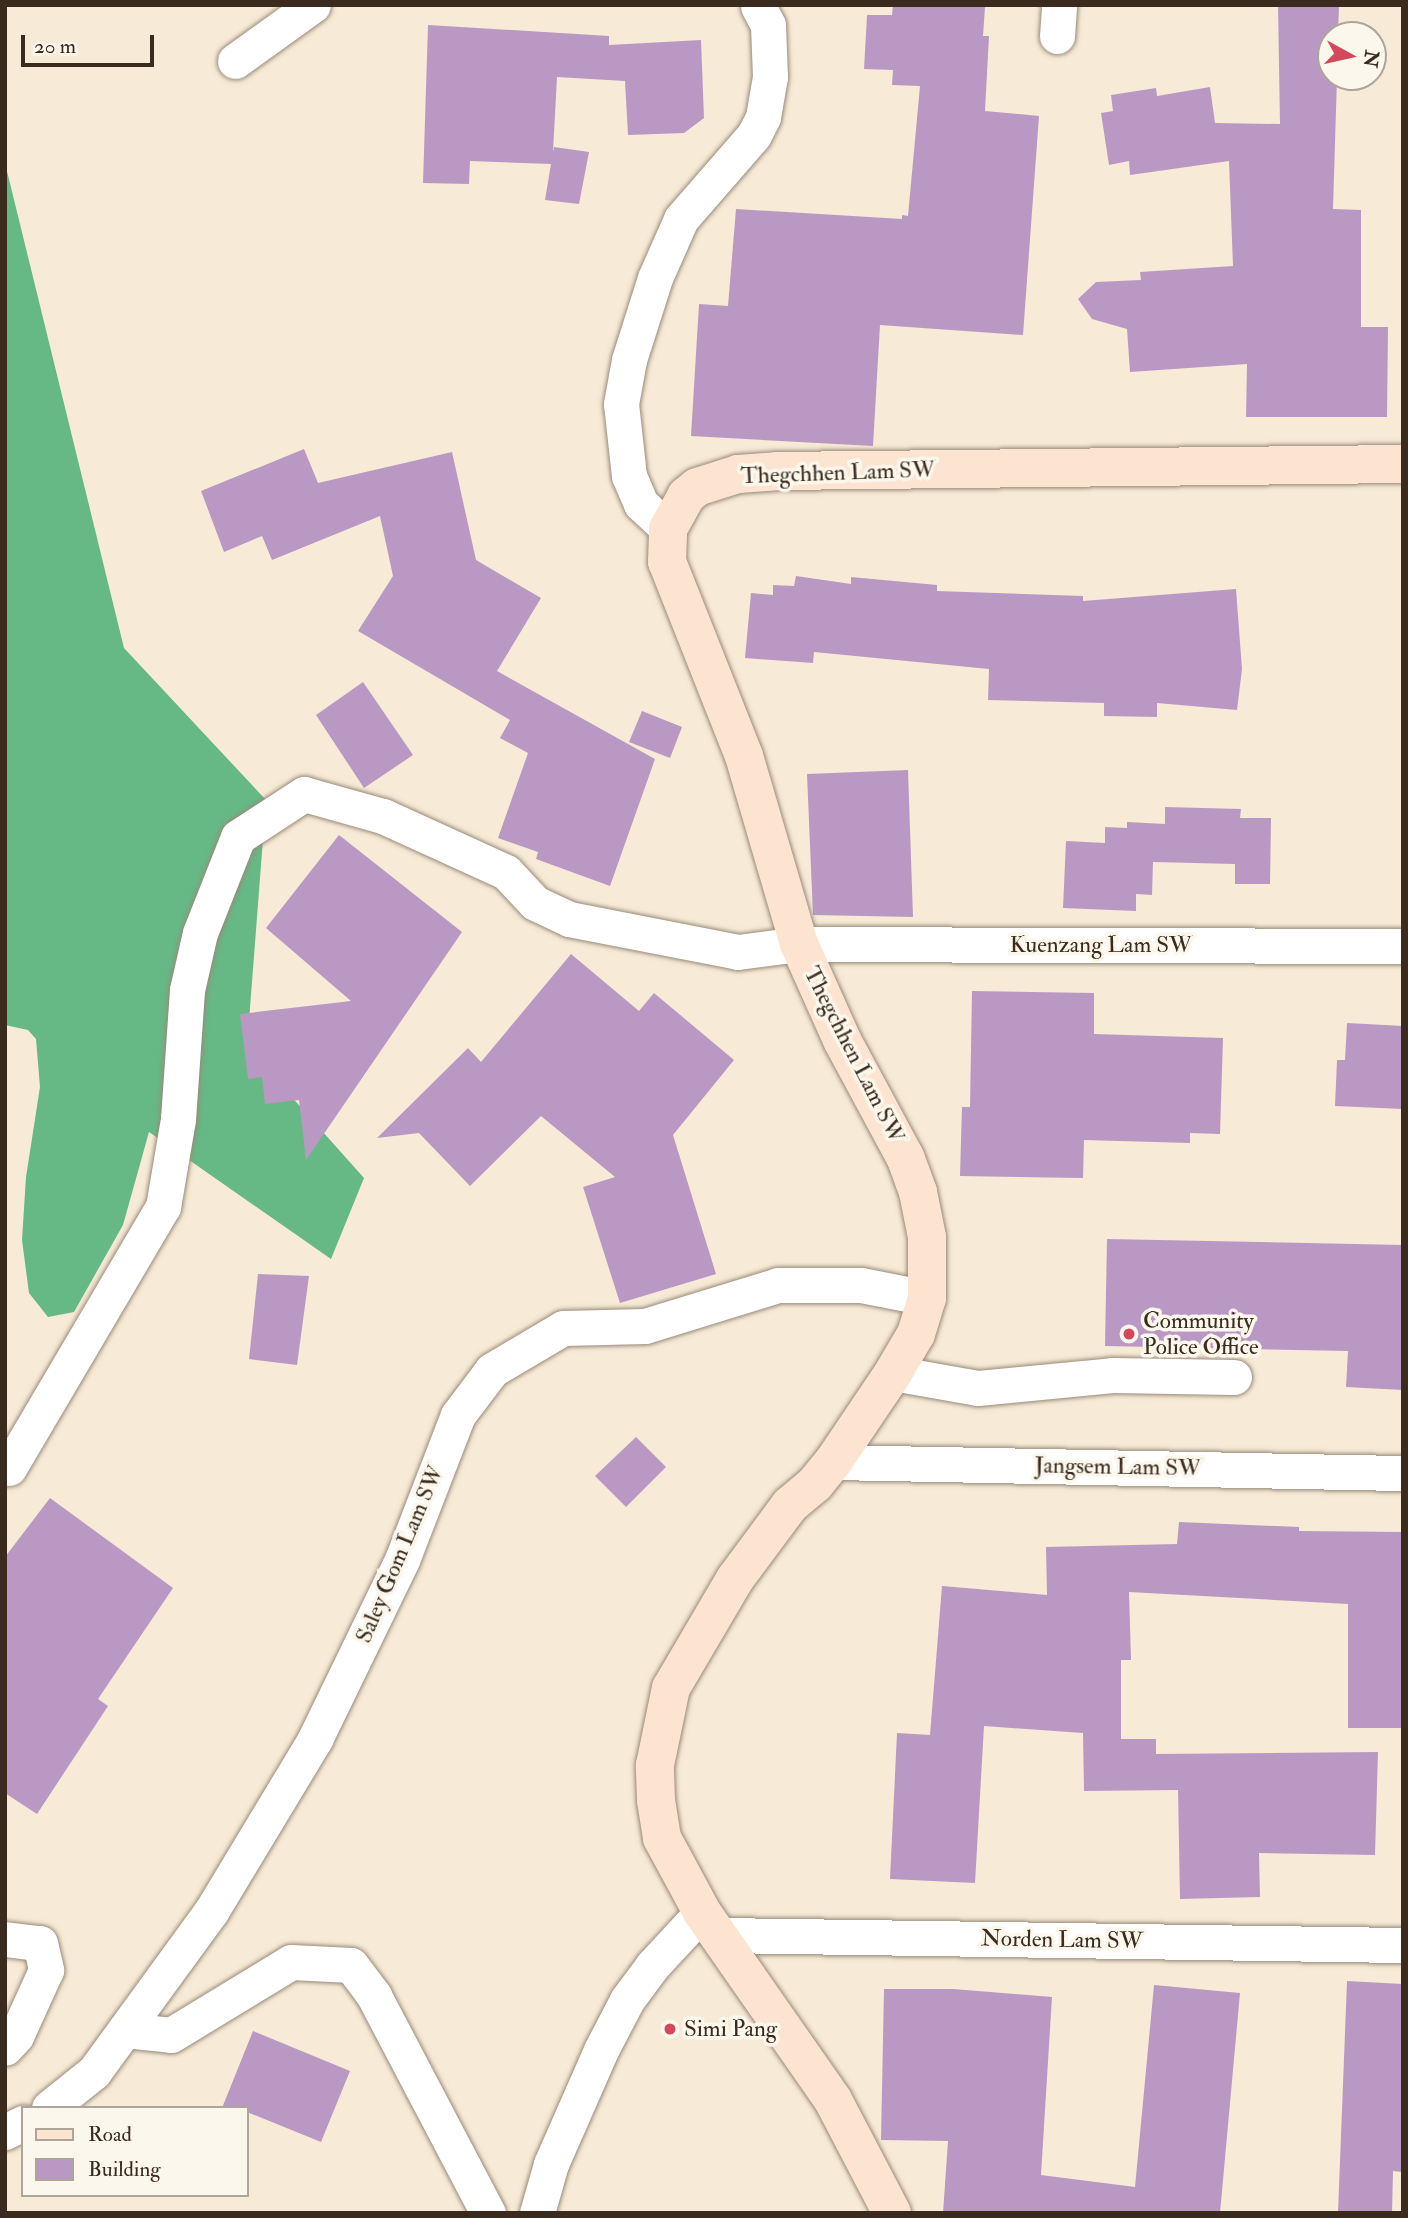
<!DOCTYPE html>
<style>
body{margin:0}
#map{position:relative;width:1408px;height:2218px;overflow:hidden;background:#f7ead6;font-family:"IM FELL Double Pica",serif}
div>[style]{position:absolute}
.forest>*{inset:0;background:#66b885}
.building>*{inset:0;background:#b999c3}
.roads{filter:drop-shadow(0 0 2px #998a7a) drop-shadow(0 0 2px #998a7a)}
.street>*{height:35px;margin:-17.5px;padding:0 17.5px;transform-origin:17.5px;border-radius:17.5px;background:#fff}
.secondary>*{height:38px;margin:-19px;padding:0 19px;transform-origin:19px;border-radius:19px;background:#fde4d1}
.dots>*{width:19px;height:19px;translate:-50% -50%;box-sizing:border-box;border:4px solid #fbf7ec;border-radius:50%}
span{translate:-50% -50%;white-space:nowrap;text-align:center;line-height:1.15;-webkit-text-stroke:7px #fbf7ec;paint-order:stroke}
.street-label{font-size:23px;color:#3b2a1e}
.poi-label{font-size:23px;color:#3b2a1e}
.left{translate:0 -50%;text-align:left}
.frame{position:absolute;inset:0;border:7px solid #3b2a1e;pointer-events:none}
.legend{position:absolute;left:21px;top:2106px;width:228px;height:91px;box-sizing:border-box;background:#fbf7ec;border:2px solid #aea59a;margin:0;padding:9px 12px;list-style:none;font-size:21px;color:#3b2a1e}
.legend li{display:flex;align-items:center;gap:14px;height:35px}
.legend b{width:35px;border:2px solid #aea59a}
.north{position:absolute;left:1317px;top:21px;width:70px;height:70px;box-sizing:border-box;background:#fbf7ec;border:2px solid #aea59a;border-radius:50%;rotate:98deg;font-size:19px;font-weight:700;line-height:28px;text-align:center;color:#3b2a1e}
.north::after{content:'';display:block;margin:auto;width:24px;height:32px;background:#d1495b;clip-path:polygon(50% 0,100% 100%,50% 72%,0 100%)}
.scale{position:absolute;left:21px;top:35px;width:133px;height:32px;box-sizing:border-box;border:4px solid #3b2a1e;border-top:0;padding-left:9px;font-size:21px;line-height:24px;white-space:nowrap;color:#3b2a1e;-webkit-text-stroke:5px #fbf7ec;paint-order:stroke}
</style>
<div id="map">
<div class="forest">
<div style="clip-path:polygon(5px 163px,124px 648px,266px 800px,247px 1047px,364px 1178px,331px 1259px,149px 1132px,123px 1225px,74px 1312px,48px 1317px,29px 1293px,22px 1240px,26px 1177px,40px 1087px,36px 1039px,28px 1030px,5px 1025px)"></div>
</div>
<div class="building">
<div style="clip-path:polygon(893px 5px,985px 7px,983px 36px,989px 36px,985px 111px,1039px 116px,1023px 335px,880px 325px,873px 446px,691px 436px,699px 304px,728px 306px,736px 209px,902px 219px,902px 215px,908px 216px,920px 86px,892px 85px,893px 70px,864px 69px,867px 15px,892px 15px)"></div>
<div style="clip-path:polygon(1278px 5px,1339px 5px,1338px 35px,1331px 35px,1331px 77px,1337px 77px,1333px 209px,1361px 210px,1361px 327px,1388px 327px,1387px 417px,1246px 417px,1247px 364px,1130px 372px,1127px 329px,1092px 319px,1078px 299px,1096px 282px,1141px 280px,1140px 272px,1233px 266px,1229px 161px,1130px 175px,1129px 161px,1109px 165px,1101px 113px,1113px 111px,1111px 95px,1156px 88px,1157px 96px,1210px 87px,1215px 123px,1280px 124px)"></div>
<div style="clip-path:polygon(428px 25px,609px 36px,609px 45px,701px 40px,704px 118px,684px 133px,628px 135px,625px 81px,557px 77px,553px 152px,554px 147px,589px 152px,579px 204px,545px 200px,551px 164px,470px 161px,469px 184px,423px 183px)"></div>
<div style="clip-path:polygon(304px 449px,318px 483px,452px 452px,476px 560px,541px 598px,497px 671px,655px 759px,610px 886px,536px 859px,538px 852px,498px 838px,528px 753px,500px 738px,510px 720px,358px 631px,393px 576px,380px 516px,272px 560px,262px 536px,224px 552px,201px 491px)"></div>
<div style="clip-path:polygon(796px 576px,851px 584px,851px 577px,937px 585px,937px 591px,1083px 596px,1083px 601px,1236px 589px,1242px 669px,1237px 710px,1157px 703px,1157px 717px,1104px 716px,1104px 703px,988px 700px,989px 669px,814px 652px,813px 663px,745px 658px,751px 593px,773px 595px,773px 585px,794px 586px)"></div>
<div style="clip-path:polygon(363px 682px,413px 755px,364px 788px,316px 715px)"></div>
<div style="clip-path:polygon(642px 711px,682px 727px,670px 758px,629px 742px)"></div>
<div style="clip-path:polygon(908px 770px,913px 917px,813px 915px,807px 774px)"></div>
<div style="clip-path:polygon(1165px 807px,1241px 809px,1240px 818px,1271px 818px,1270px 884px,1235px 884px,1235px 864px,1153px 862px,1152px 895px,1136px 894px,1136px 911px,1063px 908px,1066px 841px,1105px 843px,1105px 827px,1127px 828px,1127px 822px,1165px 824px)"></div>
<div style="clip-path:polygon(339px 835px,462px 932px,306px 1160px,299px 1100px,265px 1104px,262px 1077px,248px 1079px,240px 1014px,351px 1001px,266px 928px)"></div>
<div style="clip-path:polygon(571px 954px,639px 1011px,654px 993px,734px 1060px,673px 1135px,716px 1274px,620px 1303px,583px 1187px,615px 1177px,541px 1116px,470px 1186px,419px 1133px,377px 1138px,468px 1048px,481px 1062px)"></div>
<div style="clip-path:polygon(972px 991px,1094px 993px,1094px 1034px,1223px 1038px,1220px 1134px,1190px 1133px,1190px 1143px,1084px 1140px,1083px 1178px,960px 1176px,962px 1107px,970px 1107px)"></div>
<div style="clip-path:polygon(1347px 1023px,1403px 1026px,1403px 1109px,1335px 1106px,1337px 1060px,1345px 1060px)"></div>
<div style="clip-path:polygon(1107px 1239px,1403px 1245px,1403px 1390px,1346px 1387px,1348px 1351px,1105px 1346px)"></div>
<div style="clip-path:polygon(258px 1274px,309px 1276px,297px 1365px,249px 1359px)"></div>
<div style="clip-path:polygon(636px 1437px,666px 1467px,626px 1507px,595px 1476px)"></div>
<div style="clip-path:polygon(50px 1498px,173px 1588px,98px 1699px,108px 1706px,37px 1814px,5px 1793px,5px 1557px)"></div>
<div style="clip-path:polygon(1179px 1522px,1299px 1527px,1299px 1531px,1403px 1532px,1403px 1728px,1348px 1728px,1348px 1604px,1129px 1592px,1131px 1660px,1121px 1660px,1121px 1739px,1156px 1739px,1156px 1754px,1378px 1752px,1375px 1855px,1259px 1853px,1260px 1897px,1180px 1899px,1178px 1790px,1084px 1791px,1083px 1733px,984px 1726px,975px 1883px,890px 1879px,897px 1733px,930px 1735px,942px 1586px,1047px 1595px,1046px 1547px,1177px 1544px)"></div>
<div style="clip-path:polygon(1347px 1981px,1403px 1984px,1403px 2172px,1393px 2171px,1392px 2213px,1338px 2213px)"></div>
<div style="clip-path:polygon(1154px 1985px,1240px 1993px,1220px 2213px,943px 2213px,948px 2141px,881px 2140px,884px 1989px,953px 1989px,1052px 1997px,1041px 2175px,1135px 2187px)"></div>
<div style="clip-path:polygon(253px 2031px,350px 2071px,321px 2142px,247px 2112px,247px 2108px,222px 2108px)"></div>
</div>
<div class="roads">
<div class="street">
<div style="left:1057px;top:36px;width:31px;rotate:-86deg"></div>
<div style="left:235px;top:61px;width:96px;rotate:-35.7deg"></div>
<div style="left:668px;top:529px;width:37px;rotate:-137deg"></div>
<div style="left:641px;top:504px;width:30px;rotate:-113deg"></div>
<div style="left:629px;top:476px;width:72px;rotate:-96.3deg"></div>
<div style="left:621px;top:404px;width:45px;rotate:-79.7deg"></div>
<div style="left:629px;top:360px;width:86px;rotate:-72.4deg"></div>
<div style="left:655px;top:278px;width:64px;rotate:-66.2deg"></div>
<div style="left:681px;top:219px;width:111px;rotate:-49deg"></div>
<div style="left:754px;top:135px;width:20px;rotate:-63deg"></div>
<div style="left:763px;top:117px;width:41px;rotate:-80.1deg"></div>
<div style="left:770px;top:77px;width:52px;rotate:-92.2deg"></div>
<div style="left:768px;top:25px;width:21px;rotate:-118deg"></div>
<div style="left:893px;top:1373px;width:86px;rotate:10deg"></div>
<div style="left:978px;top:1388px;width:135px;rotate:-5.5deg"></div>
<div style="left:1112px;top:1375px;width:122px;rotate:0.9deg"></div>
<div style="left:833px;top:1462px;width:570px;rotate:1.11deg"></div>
<div style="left:9px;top:1468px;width:303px;rotate:-59.5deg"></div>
<div style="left:163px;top:1207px;width:89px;rotate:-80.3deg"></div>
<div style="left:178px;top:1119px;width:129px;rotate:-86deg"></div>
<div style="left:187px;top:990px;width:58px;rotate:-77.2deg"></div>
<div style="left:200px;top:933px;width:103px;rotate:-68.4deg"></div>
<div style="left:238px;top:837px;width:79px;rotate:-33.1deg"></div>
<div style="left:304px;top:794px;width:82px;rotate:15.6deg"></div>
<div style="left:383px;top:816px;width:135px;rotate:24.5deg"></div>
<div style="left:506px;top:872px;width:42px;rotate:46.9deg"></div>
<div style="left:535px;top:903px;width:38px;rotate:25deg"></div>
<div style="left:569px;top:919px;width:172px;rotate:11deg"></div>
<div style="left:738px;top:952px;width:62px;rotate:-7.5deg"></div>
<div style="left:799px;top:944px;width:604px;rotate:0.19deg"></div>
<div style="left:720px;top:1935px;width:683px;rotate:0.84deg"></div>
<div style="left:5px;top:1939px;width:35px;rotate:7deg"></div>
<div style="left:40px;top:1943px;width:28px;rotate:77deg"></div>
<div style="left:46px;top:1970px;width:72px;rotate:114.4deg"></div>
<div style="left:16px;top:2036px;width:16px;rotate:133deg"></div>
<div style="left:125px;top:2030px;width:46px;rotate:6.2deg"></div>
<div style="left:171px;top:2035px;width:140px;rotate:-31.3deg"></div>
<div style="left:291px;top:1962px;width:60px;rotate:2.9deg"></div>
<div style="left:351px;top:1965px;width:39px;rotate:53deg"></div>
<div style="left:374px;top:1996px;width:245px;rotate:62.3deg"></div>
<div style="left:49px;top:2108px;width:58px;rotate:-38.7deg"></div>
<div style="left:94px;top:2072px;width:200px;rotate:-53.9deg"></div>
<div style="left:212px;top:1910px;width:200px;rotate:-58.9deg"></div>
<div style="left:315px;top:1739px;width:199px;rotate:-64.1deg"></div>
<div style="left:402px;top:1560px;width:155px;rotate:-68.9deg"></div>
<div style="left:458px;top:1415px;width:56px;rotate:-52.9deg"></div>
<div style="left:492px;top:1370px;width:82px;rotate:-30.6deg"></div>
<div style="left:563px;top:1328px;width:82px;rotate:-1.4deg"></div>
<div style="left:645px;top:1326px;width:139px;rotate:-17.1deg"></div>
<div style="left:778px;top:1285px;width:83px"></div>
<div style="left:861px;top:1285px;width:67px;rotate:11.1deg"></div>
<div style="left:5px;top:2132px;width:20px;rotate:-27deg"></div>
<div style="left:537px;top:2213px;width:51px;rotate:-74.1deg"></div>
<div style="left:551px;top:2164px;width:124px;rotate:-66.3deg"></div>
<div style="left:601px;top:2050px;width:56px;rotate:-62.5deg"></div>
<div style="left:627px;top:2000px;width:44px;rotate:-53.4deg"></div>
<div style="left:653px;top:1965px;width:72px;rotate:-47.2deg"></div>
</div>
<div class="secondary">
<div style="left:892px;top:2213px;width:127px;rotate:-117.6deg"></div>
<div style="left:833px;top:2100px;width:229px;rotate:-124.9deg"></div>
<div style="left:702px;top:1912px;width:84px;rotate:-118.4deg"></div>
<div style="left:662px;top:1838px;width:38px;rotate:-99deg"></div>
<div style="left:656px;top:1800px;width:35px;rotate:-92deg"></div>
<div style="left:655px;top:1765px;width:79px;rotate:-78.3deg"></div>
<div style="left:671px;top:1688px;width:126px;rotate:-59.6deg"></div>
<div style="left:735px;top:1579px;width:92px;rotate:-53.4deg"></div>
<div style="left:790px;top:1505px;width:33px;rotate:-40deg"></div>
<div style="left:815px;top:1484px;width:28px;rotate:-51deg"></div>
<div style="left:833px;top:1462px;width:107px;rotate:-56deg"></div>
<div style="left:893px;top:1373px;width:45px;rotate:-59.5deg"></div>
<div style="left:916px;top:1334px;width:38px;rotate:-73deg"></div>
<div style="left:927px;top:1298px;width:61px;rotate:-90deg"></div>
<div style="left:927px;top:1237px;width:46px;rotate:-101.3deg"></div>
<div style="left:918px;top:1192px;width:37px;rotate:-110deg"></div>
<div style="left:905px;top:1157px;width:133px;rotate:-118.3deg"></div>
<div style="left:842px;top:1040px;width:105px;rotate:-114.1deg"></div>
<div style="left:799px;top:944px;width:196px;rotate:-106.3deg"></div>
<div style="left:744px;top:756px;width:209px;rotate:-111.6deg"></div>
<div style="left:667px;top:562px;width:33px;rotate:-88deg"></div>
<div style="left:668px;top:529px;width:38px;rotate:-61deg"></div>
<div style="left:686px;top:496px;width:14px;rotate:-39deg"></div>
<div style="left:697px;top:487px;width:43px;rotate:-17.6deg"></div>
<div style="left:738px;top:474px;width:39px;rotate:-4deg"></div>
<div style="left:777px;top:471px;width:626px;rotate:-0.64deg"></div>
</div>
</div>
<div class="dots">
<div style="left:1129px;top:1334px;background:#d1495b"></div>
<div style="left:670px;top:2029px;background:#d1495b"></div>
</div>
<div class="street-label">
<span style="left:838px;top:473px;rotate:-2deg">Thegchhen Lam SW</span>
<span style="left:1101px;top:945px">Kuenzang Lam SW</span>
<span style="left:854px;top:1055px;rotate:63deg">Thegchhen Lam SW</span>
<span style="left:1118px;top:1467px;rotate:1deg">Jangsem Lam SW</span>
<span style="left:400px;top:1554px;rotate:-67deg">Saley Gom Lam SW</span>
<span style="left:1062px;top:1940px;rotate:1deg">Norden Lam SW</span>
</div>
<div class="poi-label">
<span class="left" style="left:1143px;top:1334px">Community<br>Police Office</span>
<span class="left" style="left:684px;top:2029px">Simi Pang</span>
</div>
<div class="frame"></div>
<ul class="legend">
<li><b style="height:9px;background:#fde4d1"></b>Road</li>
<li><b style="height:19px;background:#b999c3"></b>Building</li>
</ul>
<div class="north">N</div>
<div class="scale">20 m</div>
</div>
